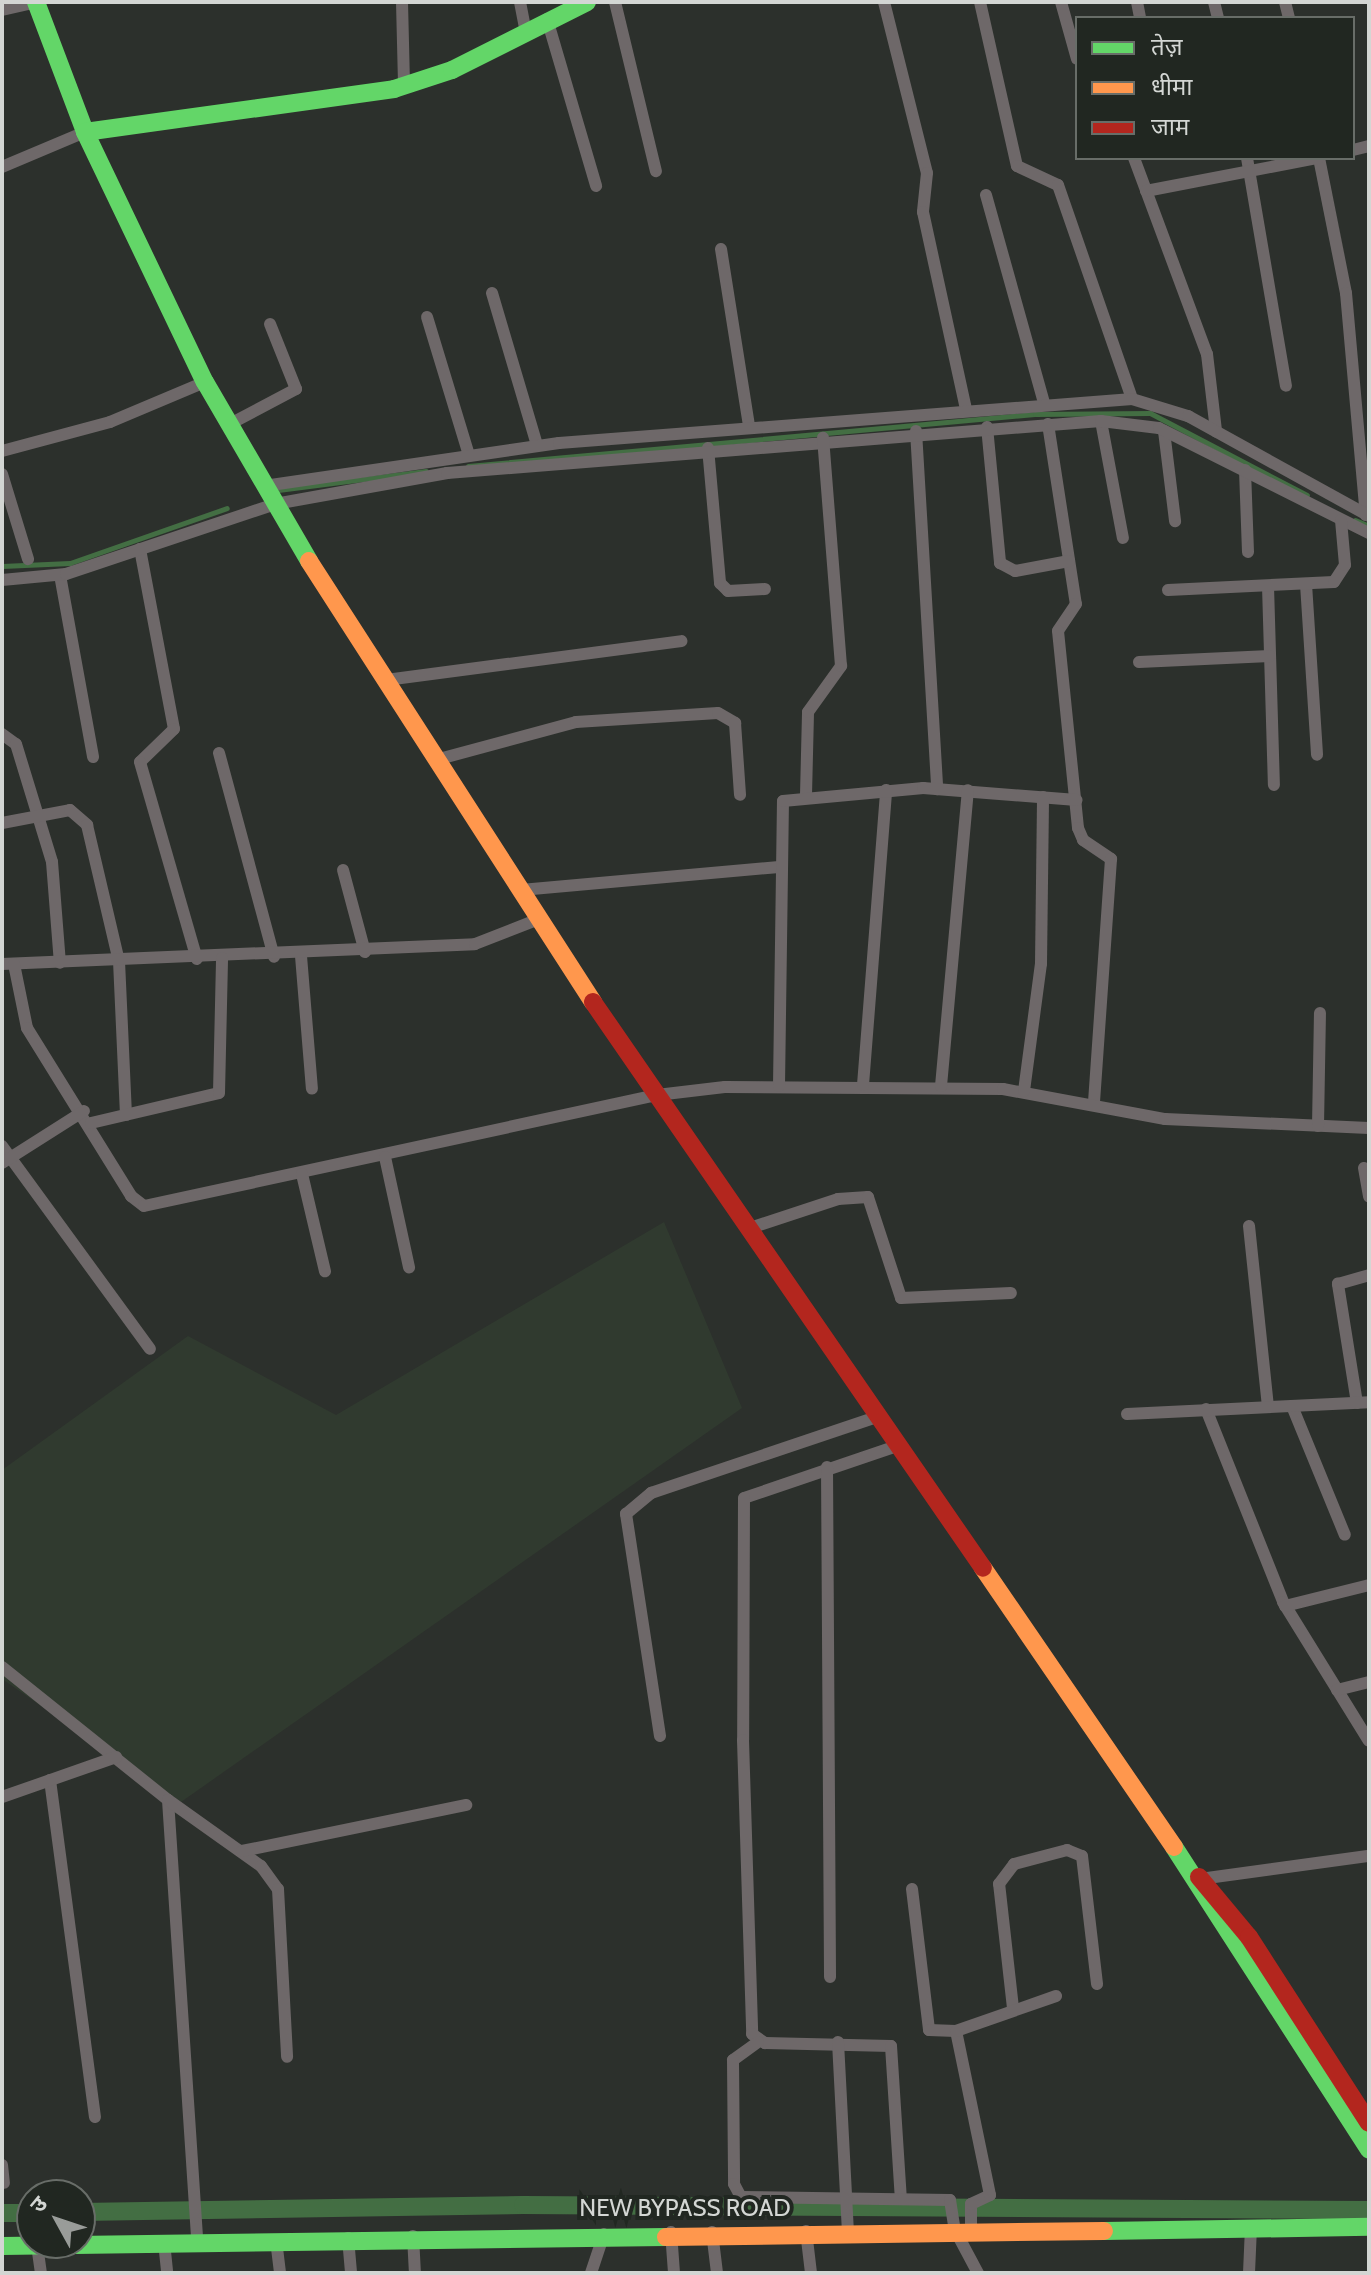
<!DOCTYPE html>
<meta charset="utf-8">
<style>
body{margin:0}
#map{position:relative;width:1371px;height:2275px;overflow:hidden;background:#2c302c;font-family:Cabin,"Noto Sans Devanagari",sans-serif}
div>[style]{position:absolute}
.built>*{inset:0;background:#303a2f}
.stream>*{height:5px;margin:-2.5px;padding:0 2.5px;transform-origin:2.5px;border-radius:2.5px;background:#436e43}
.canal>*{height:18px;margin:-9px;padding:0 9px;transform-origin:9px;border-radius:9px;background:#436e43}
.street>*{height:12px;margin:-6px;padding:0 6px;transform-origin:6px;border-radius:6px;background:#6e6869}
.fast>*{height:18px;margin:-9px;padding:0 9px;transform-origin:9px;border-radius:9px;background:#63d668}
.slow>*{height:18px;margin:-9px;padding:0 9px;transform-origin:9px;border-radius:9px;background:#ff974d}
.jam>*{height:18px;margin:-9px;padding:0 9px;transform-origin:9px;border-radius:9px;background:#b3261e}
span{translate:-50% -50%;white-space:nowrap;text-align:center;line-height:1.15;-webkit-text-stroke:8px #212721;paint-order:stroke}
.street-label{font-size:24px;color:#d3d6d3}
.frame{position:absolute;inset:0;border:4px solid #d3d6d3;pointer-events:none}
.legend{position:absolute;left:1075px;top:16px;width:280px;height:144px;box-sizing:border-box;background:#212721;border:2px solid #686d68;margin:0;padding:10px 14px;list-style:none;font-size:24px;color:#d3d6d3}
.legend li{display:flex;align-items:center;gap:16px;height:40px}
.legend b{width:40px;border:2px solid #686d68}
.north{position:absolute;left:16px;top:2179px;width:80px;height:80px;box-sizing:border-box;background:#212721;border:2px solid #686d68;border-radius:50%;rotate:310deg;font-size:22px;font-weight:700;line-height:32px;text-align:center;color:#d3d6d3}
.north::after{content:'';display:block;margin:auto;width:28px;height:36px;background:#999c99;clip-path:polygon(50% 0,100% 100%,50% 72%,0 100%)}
</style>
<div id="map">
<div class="built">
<div style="clip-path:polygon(664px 1222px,742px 1408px,181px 1802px,2px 1679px,2px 1470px,188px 1336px,336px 1415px)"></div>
</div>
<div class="stream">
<div style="left:468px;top:466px;width:569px;rotate:-5.24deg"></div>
<div style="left:1035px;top:414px;width:115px;rotate:-0.5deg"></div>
<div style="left:1150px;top:413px;width:177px;rotate:27.6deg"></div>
<div style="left:278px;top:490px;width:149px;rotate:-7.3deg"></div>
<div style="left:1355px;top:520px;width:15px;rotate:23deg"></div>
<div style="left:2px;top:566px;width:68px;rotate:-2.5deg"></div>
<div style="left:70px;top:563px;width:166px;rotate:-19.3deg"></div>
</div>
<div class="canal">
<div style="left:80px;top:2212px;width:443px;rotate:-0.9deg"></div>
<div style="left:523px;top:2205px;width:846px;rotate:0.34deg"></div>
<div style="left:2px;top:2213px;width:30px"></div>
</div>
<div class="street">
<div style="left:402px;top:2px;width:84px;rotate:88.6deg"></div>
<div style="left:520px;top:2px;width:26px;rotate:79deg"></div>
<div style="left:615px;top:2px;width:174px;rotate:76.4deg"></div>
<div style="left:884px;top:2px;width:176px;rotate:75.9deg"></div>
<div style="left:927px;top:173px;width:39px;rotate:96deg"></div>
<div style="left:923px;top:212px;width:203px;rotate:77.7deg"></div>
<div style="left:980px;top:2px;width:168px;rotate:77.3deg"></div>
<div style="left:1017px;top:166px;width:45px;rotate:24.9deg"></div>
<div style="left:1058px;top:185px;width:226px;rotate:70.9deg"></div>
<div style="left:1061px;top:2px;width:59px;rotate:74.3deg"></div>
<div style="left:1137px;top:2px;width:16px;rotate:79deg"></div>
<div style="left:1214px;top:2px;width:16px;rotate:76deg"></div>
<div style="left:1285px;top:2px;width:16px;rotate:76deg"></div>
<div style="left:2px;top:10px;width:35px;rotate:-13deg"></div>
<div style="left:547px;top:19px;width:174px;rotate:73.6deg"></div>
<div style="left:1353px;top:150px;width:16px;rotate:-14deg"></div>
<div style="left:1134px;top:158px;width:209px;rotate:69.6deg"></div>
<div style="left:1207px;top:354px;width:78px;rotate:83.3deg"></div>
<div style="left:1247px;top:158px;width:231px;rotate:80.3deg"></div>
<div style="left:1319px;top:158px;width:138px;rotate:78.7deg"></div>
<div style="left:1346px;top:293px;width:223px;rotate:84.9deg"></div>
<div style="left:2px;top:167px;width:90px;rotate:-22.9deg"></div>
<div style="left:1146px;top:191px;width:175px;rotate:-10.9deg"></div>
<div style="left:986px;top:195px;width:216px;rotate:74.4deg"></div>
<div style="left:721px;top:249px;width:178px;rotate:81deg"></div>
<div style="left:492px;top:293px;width:159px;rotate:73.5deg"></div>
<div style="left:427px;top:317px;width:144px;rotate:73.1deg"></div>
<div style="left:1101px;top:421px;width:119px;rotate:79.4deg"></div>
<div style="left:1048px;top:424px;width:182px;rotate:81.2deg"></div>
<div style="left:1076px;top:604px;width:32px;rotate:124deg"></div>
<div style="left:1058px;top:631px;width:198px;rotate:84.2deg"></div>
<div style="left:1078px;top:828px;width:13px;rotate:67deg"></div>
<div style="left:1083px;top:840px;width:34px;rotate:34deg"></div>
<div style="left:1111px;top:859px;width:246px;rotate:94deg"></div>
<div style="left:228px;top:425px;width:77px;rotate:-27.9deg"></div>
<div style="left:296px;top:389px;width:70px;rotate:-111.8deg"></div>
<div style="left:987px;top:427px;width:137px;rotate:84.5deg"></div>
<div style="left:1000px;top:563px;width:17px;rotate:28deg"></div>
<div style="left:1015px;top:571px;width:55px;rotate:-10.5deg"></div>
<div style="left:916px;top:431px;width:359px;rotate:86.6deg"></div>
<div style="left:1164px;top:431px;width:91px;rotate:83deg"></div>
<div style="left:708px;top:448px;width:136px;rotate:84.9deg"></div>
<div style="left:720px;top:583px;width:11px;rotate:45deg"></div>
<div style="left:728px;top:591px;width:37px;rotate:-3deg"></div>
<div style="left:2px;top:451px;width:112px;rotate:-15deg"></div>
<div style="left:110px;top:422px;width:103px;rotate:-22.8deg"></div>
<div style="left:1245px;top:470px;width:82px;rotate:87.9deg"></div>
<div style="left:2px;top:474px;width:89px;rotate:73deg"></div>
<div style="left:264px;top:486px;width:298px;rotate:-8.3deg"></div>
<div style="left:559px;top:443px;width:575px;rotate:-4.39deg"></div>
<div style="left:1132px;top:399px;width:59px;rotate:16.9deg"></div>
<div style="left:1188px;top:416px;width:207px;rotate:28.9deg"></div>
<div style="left:140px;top:549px;width:183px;rotate:79.3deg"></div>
<div style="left:174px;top:729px;width:47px;rotate:135.9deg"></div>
<div style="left:140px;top:762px;width:205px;rotate:73.9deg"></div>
<div style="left:60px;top:575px;width:185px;rotate:79.7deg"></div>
<div style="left:2px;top:580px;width:64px;rotate:-5.4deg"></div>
<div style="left:66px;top:574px;width:220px;rotate:-18.5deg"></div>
<div style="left:275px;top:504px;width:175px;rotate:-10.2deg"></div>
<div style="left:447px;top:473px;width:656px;rotate:-4.55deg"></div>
<div style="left:1101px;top:421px;width:58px;rotate:6.9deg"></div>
<div style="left:1159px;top:428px;width:235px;rotate:26.6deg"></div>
<div style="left:1306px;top:584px;width:171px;rotate:86.3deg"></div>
<div style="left:1268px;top:586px;width:199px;rotate:88.3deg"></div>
<div style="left:1168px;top:590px;width:166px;rotate:-2.8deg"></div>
<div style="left:1334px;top:582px;width:20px;rotate:-57deg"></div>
<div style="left:1345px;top:565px;width:45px;rotate:-95.1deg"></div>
<div style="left:1139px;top:662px;width:131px;rotate:-2.6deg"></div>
<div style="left:386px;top:680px;width:298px;rotate:-7.5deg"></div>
<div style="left:2px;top:734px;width:17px;rotate:36deg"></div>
<div style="left:16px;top:744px;width:123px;rotate:73deg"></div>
<div style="left:52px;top:862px;width:101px;rotate:85.5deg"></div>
<div style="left:219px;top:753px;width:211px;rotate:74.9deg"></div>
<div style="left:439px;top:759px;width:142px;rotate:-15.1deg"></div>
<div style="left:576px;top:722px;width:142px;rotate:-3.6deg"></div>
<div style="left:718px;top:713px;width:20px;rotate:30deg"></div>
<div style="left:735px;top:723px;width:72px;rotate:86deg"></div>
<div style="left:806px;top:795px;width:83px;rotate:-88.6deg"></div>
<div style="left:808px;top:712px;width:57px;rotate:-54.3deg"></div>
<div style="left:841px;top:666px;width:229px;rotate:-94.5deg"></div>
<div style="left:2px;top:823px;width:69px;rotate:-10.8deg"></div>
<div style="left:70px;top:810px;width:23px;rotate:41deg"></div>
<div style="left:87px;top:825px;width:140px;rotate:76.8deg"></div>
<div style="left:119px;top:961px;width:154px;rotate:87.4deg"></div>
<div style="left:343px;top:870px;width:85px;rotate:75deg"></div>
<div style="left:521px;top:890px;width:259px;rotate:-5.1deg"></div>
<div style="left:301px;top:956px;width:133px;rotate:85.3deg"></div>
<div style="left:2px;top:964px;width:473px;rotate:-2.4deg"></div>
<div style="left:475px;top:944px;width:69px;rotate:-21.3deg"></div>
<div style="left:14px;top:964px;width:65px;rotate:78.5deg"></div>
<div style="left:27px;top:1028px;width:198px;rotate:58.2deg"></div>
<div style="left:131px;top:1196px;width:16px;rotate:38deg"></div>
<div style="left:144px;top:1206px;width:525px;rotate:-12.21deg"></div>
<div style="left:657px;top:1095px;width:68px;rotate:-6.7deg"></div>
<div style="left:725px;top:1087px;width:278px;rotate:0.4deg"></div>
<div style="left:1003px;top:1089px;width:165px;rotate:10.5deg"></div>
<div style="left:1165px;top:1119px;width:204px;rotate:2.5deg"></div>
<div style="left:863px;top:1085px;width:296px;rotate:-85.5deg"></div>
<div style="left:779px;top:1086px;width:285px;rotate:-89.2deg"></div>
<div style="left:783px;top:801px;width:141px;rotate:-5.3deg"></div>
<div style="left:923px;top:788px;width:154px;rotate:4.5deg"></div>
<div style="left:941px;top:1086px;width:297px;rotate:-84.8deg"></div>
<div style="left:1024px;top:1091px;width:128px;rotate:-82.4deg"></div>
<div style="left:1041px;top:964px;width:167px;rotate:-89.3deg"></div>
<div style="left:91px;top:1123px;width:131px;rotate:-13.2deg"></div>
<div style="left:219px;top:1093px;width:135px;rotate:-88.7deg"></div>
<div style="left:1318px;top:1126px;width:113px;rotate:-89deg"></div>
<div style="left:2px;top:1146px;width:251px;rotate:53.9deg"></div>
<div style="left:385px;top:1157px;width:113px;rotate:77.7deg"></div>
<div style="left:2px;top:1163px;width:97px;rotate:-32.4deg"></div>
<div style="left:1364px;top:1168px;width:29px;rotate:80deg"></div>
<div style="left:302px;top:1174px;width:100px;rotate:76.7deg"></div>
<div style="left:1249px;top:1226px;width:181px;rotate:84deg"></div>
<div style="left:747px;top:1229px;width:96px;rotate:-18.2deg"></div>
<div style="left:838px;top:1199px;width:30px;rotate:-4deg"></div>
<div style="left:868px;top:1197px;width:106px;rotate:71.9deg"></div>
<div style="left:901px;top:1298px;width:110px;rotate:-2.6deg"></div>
<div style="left:1357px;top:1403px;width:121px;rotate:-99.1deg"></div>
<div style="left:1338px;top:1284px;width:32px;rotate:-16deg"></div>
<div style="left:1292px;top:1406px;width:139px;rotate:67.7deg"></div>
<div style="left:1206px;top:1409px;width:208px;rotate:68.2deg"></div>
<div style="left:1283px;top:1602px;width:163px;rotate:58.3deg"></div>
<div style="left:1127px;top:1414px;width:242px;rotate:-2.8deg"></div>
<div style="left:894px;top:1447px;width:158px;rotate:161.2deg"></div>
<div style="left:744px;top:1498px;width:242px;rotate:90.2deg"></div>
<div style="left:743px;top:1740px;width:294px;rotate:88.2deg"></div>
<div style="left:752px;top:2034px;width:16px;rotate:35deg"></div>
<div style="left:765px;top:2043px;width:126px;rotate:1.4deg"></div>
<div style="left:891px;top:2046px;width:153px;rotate:86.3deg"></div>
<div style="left:827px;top:1467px;width:510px;rotate:89.66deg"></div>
<div style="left:1285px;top:1606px;width:87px;rotate:-14deg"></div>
<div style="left:2px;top:1667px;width:213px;rotate:38.7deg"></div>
<div style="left:168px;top:1800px;width:443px;rotate:86.2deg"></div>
<div style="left:1337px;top:1690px;width:33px;rotate:-14deg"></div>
<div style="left:660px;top:1736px;width:225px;rotate:-98.7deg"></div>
<div style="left:626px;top:1514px;width:33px;rotate:-40deg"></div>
<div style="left:651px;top:1493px;width:235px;rotate:-18.6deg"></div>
<div style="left:50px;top:1780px;width:340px;rotate:82.4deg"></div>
<div style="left:2px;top:1797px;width:121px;rotate:-19.3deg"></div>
<div style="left:168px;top:1800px;width:114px;rotate:35.4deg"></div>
<div style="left:261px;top:1866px;width:29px;rotate:54deg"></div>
<div style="left:278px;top:1889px;width:168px;rotate:86.9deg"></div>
<div style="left:242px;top:1851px;width:229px;rotate:-11.6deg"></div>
<div style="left:1200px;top:1879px;width:171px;rotate:-7.8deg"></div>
<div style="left:912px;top:1889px;width:142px;rotate:83.1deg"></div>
<div style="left:929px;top:2030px;width:27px;rotate:2deg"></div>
<div style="left:1013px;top:2008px;width:125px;rotate:-96.4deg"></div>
<div style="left:999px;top:1884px;width:25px;rotate:-53deg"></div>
<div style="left:1014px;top:1864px;width:55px;rotate:-14.8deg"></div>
<div style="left:1067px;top:1850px;width:16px;rotate:22deg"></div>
<div style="left:1082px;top:1856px;width:129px;rotate:83.3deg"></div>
<div style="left:758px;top:2042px;width:31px;rotate:144deg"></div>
<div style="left:733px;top:2060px;width:124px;rotate:89.5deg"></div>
<div style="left:734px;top:2184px;width:15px;rotate:62deg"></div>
<div style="left:741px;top:2197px;width:209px;rotate:0.8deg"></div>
<div style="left:950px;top:2200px;width:30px;rotate:81deg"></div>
<div style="left:955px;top:2230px;width:49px;rotate:61.9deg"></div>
<div style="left:838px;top:2042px;width:189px;rotate:87deg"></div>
<div style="left:2px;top:2165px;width:18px;rotate:84deg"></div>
<div style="left:971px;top:2230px;width:26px;rotate:-90deg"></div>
<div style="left:971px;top:2204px;width:21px;rotate:-25deg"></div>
<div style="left:990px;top:2195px;width:167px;rotate:-101.7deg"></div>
<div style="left:956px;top:2031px;width:106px;rotate:-19.3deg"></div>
<div style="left:806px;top:2231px;width:42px;rotate:83.2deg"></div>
<div style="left:671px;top:2232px;width:41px;rotate:85.8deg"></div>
<div style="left:712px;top:2232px;width:41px;rotate:83deg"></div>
<div style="left:413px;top:2236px;width:37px;rotate:87deg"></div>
<div style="left:348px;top:2238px;width:35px;rotate:85deg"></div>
<div style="left:276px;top:2240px;width:33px;rotate:83deg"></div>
<div style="left:164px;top:2242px;width:31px;rotate:84deg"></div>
<div style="left:37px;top:2245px;width:28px;rotate:82deg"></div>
<div style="left:591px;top:2273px;width:41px;rotate:-71.6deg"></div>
<div style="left:1249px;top:2273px;width:45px;rotate:-87.5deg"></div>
</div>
<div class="fast">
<div style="left:36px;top:2px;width:139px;rotate:69.3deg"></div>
<div style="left:85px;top:132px;width:277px;rotate:64.4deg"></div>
<div style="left:205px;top:382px;width:207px;rotate:59.8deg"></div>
<div style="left:85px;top:132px;width:312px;rotate:-7.9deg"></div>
<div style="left:394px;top:89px;width:61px;rotate:-18.1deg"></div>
<div style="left:452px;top:70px;width:151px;rotate:-26.7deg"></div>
<div style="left:1174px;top:1847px;width:360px;rotate:57.2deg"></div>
<div style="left:1104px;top:2231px;width:265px;rotate:-0.9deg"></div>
<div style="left:2px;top:2246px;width:664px;rotate:-0.78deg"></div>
</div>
<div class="slow">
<div style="left:309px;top:561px;width:525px;rotate:57.22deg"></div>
<div style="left:983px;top:1568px;width:338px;rotate:55.6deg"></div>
<div style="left:666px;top:2237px;width:438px;rotate:-0.8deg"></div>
</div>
<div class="jam">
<div style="left:593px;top:1002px;width:687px;rotate:55.43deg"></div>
<div style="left:1199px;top:1877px;width:78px;rotate:50.2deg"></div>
<div style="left:1249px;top:1937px;width:221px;rotate:57.2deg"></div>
</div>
<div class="street-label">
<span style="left:685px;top:2208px">NEW BYPASS ROAD</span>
</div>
<div class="frame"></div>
<ul class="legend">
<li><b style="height:10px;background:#63d668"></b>तेज़</li>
<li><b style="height:10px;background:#ff974d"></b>धीमा</li>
<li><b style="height:10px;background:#b3261e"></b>जाम</li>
</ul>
<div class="north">उ</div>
</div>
